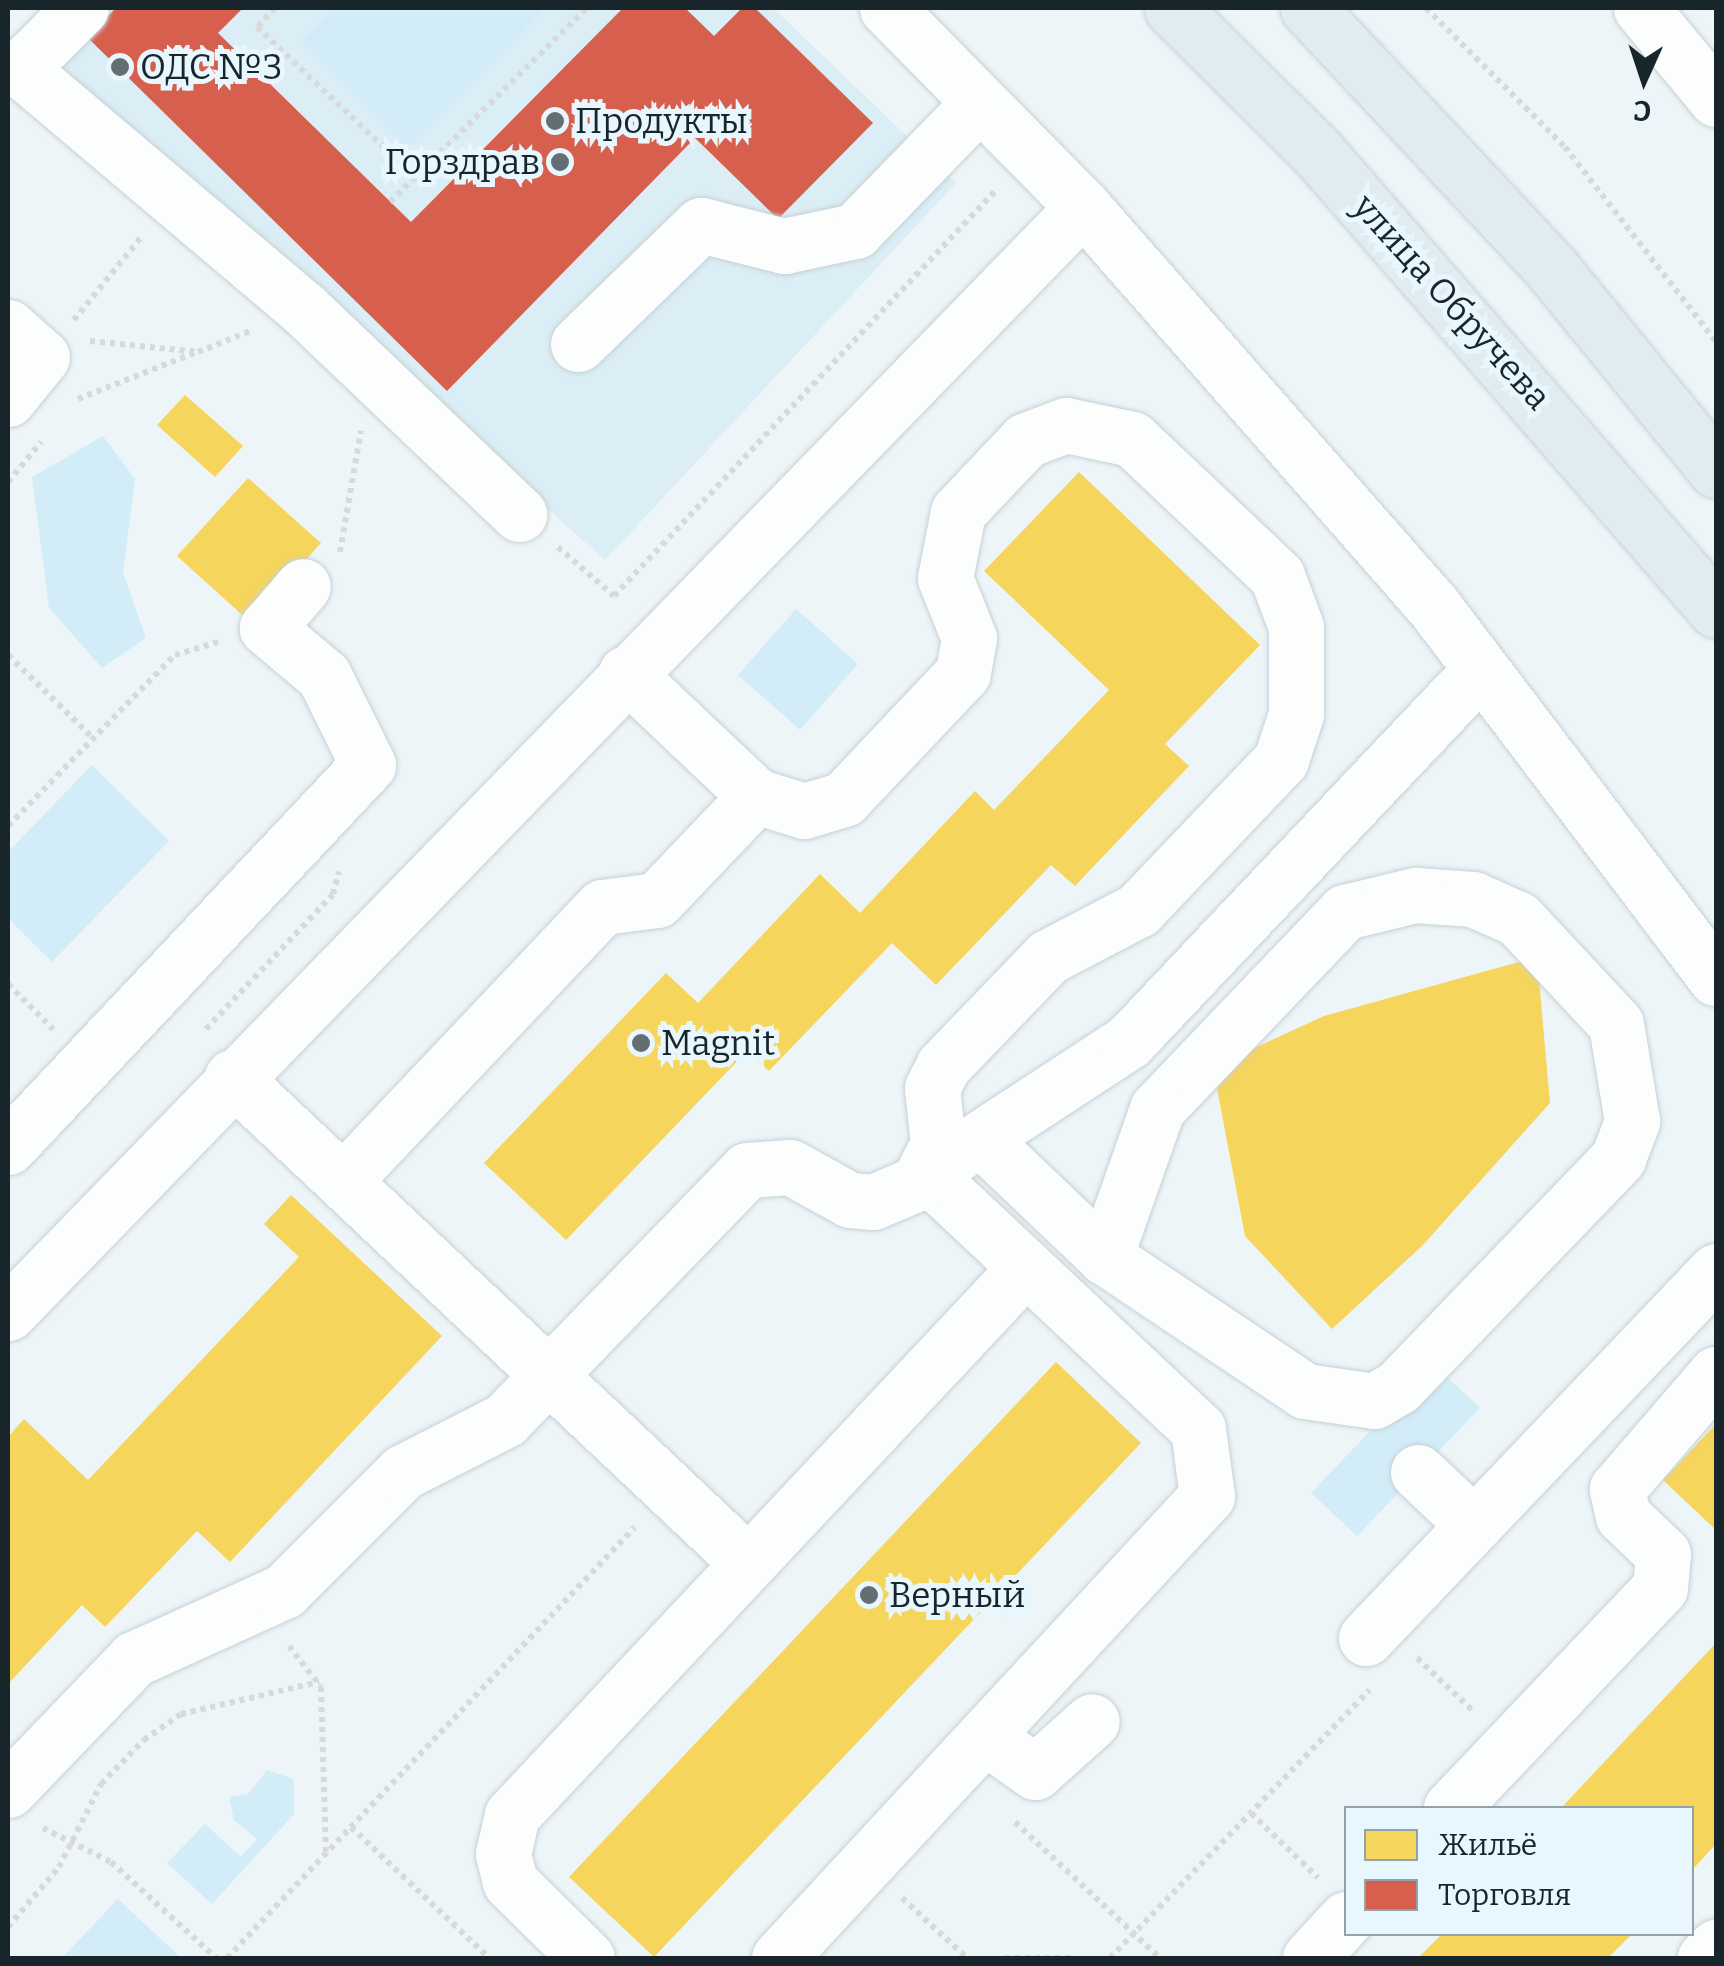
<!DOCTYPE html>
<meta charset="utf-8">
<style>
body{margin:0}
#map{position:relative;width:1724px;height:1966px;overflow:hidden;background:#edf5f8;font-family:Bitter,serif}
div>[style]{position:absolute}
.built>*{inset:0;background:#dbedf5}
.green>*{inset:0;background:#d2edf8}
.homes>*{inset:0;background:#f6d55c}
.shops>*{inset:0;background:#d6604d}
.path>*{height:6px;margin-top:-3px;transform-origin:0;background:repeating-linear-gradient(90deg,#d7d9da 0 5px,transparent 0 10px)}
.roads{filter:drop-shadow(0 0 2px #c6d1d5) drop-shadow(0 0 2px #c6d1d5)}
.minor>*{height:55px;margin:-27.5px;padding:0 27.5px;transform-origin:27.5px;border-radius:27.5px;background:#fcfefe}
.major>*{height:55px;margin:-27.5px;padding:0 27.5px;transform-origin:27.5px;border-radius:27.5px;background:#e1ecf0}
.dots>*{width:28px;height:28px;translate:-50% -50%;box-sizing:border-box;border:5px solid #e8f7fd;border-radius:50%}
span{translate:-50% -50%;white-space:nowrap;text-align:center;line-height:1.15;-webkit-text-stroke:10px #e8f7fd;paint-order:stroke}
.poi-label{font-size:35px;color:#18262c}
.left{translate:0 -50%;text-align:left}
.right{translate:-100% -50%;text-align:right}
.street-label{font-size:35px;color:#18262c}
.frame{position:absolute;inset:0;border:10px solid #18262c;pointer-events:none}
.legend{position:absolute;left:1344px;top:1806px;width:350px;height:130px;box-sizing:border-box;background:#e8f7fd;border:2px solid #95a3a9;margin:0;padding:12px 18px;list-style:none;font-size:30px;color:#18262c}
.legend li{display:flex;align-items:center;gap:20px;height:50px}
.legend b{width:50px;border:2px solid #95a3a9}
.north{position:absolute;left:1594px;top:30px;width:100px;height:100px;-webkit-text-stroke:8px #e8f7fd;paint-order:stroke;rotate:183deg;font-size:28px;font-weight:700;line-height:40px;text-align:center;color:#18262c}
.north::after{content:'';display:block;margin:auto;width:35px;height:45px;background:#18262c;clip-path:polygon(50% 0,100% 100%,50% 72%,0 100%)}
</style>
<div id="map">
<div class="built">
<div style="clip-path:polygon(108px 8px,773px 8px,956px 183px,605px 560px,49px 66px)"></div>
</div>
<div class="green">
<div style="clip-path:polygon(335px 8px,546px 8px,409px 147px,301px 41px)"></div>
<div style="clip-path:polygon(103px 436px,135px 479px,123px 573px,146px 638px,102px 668px,49px 608px,32px 477px)"></div>
<div style="clip-path:polygon(796px 609px,858px 664px,800px 730px,738px 675px)"></div>
<div style="clip-path:polygon(92px 765px,169px 841px,52px 962px,8px 918px,8px 852px)"></div>
<div style="clip-path:polygon(1434px 1364px,1480px 1408px,1357px 1536px,1311px 1493px)"></div>
<div style="clip-path:polygon(267px 1770px,294px 1779px,294px 1814px,212px 1904px,167px 1863px,205px 1824px,241px 1857px,257px 1839px,234px 1820px,229px 1797px,248px 1794px)"></div>
<div style="clip-path:polygon(118px 1899px,181px 1958px,62px 1958px)"></div>
</div>
<div class="homes">
<div style="clip-path:polygon(185px 395px,243px 446px,215px 477px,157px 425px)"></div>
<div style="clip-path:polygon(1079px 472px,1260px 645px,1165px 744px,1189px 766px,1075px 886px,1051px 865px,936px 985px,892px 943px,769px 1071px,747px 1051px,566px 1240px,484px 1163px,666px 973px,698px 1003px,820px 874px,860px 913px,975px 791px,994px 810px,1109px 690px,984px 571px)"></div>
<div style="clip-path:polygon(248px 478px,321px 543px,250px 622px,177px 556px)"></div>
<div style="clip-path:polygon(1537px 957px,1550px 1103px,1423px 1245px,1332px 1329px,1245px 1236px,1213px 1067px,1324px 1016px)"></div>
<div style="clip-path:polygon(291px 1195px,442px 1336px,230px 1562px,197px 1531px,105px 1627px,82px 1605px,8px 1684px,8px 1437px,24px 1419px,88px 1480px,299px 1257px,264px 1224px)"></div>
<div style="clip-path:polygon(1056px 1362px,1141px 1443px,654px 1957px,569px 1877px)"></div>
<div style="clip-path:polygon(1716px 1424px,1716px 1530px,1663px 1480px)"></div>
<div style="clip-path:polygon(1716px 1643px,1716px 1844px,1692px 1870px,1692px 1808px,1561px 1808px)"></div>
<div style="clip-path:polygon(1442px 1934px,1632px 1934px,1608px 1958px,1418px 1958px)"></div>
</div>
<div class="shops">
<div style="clip-path:polygon(116px 8px,243px 8px,218px 33px,411px 222px,623px 8px,685px 8px,714px 36px,742px 8px,755px 8px,873px 123px,778px 219px,695px 138px,447px 391px,87px 37px)"></div>
</div>
<div class="path">
<div style="left:275px;top:8px;width:26px;rotate:133deg"></div>
<div style="left:257px;top:27px;width:218px;rotate:43.5deg"></div>
<div style="left:1426px;top:8px;width:197px;rotate:45deg"></div>
<div style="left:1565px;top:147px;width:247px;rotate:52.2deg"></div>
<div style="left:390px;top:202px;width:276px;rotate:-44.6deg"></div>
<div style="left:74px;top:320px;width:108px;rotate:-51deg"></div>
<div style="left:90px;top:341px;width:109px;rotate:5.8deg"></div>
<div style="left:198px;top:352px;width:59px;rotate:-21.8deg"></div>
<div style="left:78px;top:399px;width:128px;rotate:-21.6deg"></div>
<div style="left:8px;top:482px;width:52px;rotate:-50.5deg"></div>
<div style="left:558px;top:547px;width:74px;rotate:41.2deg"></div>
<div style="left:614px;top:596px;width:557px;rotate:-46.74deg"></div>
<div style="left:340px;top:552px;width:123px;rotate:-80.2deg"></div>
<div style="left:8px;top:655px;width:119px;rotate:44.3deg"></div>
<div style="left:8px;top:826px;width:239px;rotate:-45.7deg"></div>
<div style="left:175px;top:655px;width:45px;rotate:-16.8deg"></div>
<div style="left:8px;top:984px;width:64px;rotate:45deg"></div>
<div style="left:206px;top:1029px;width:185px;rotate:-46.7deg"></div>
<div style="left:333px;top:894px;width:23px;rotate:-75deg"></div>
<div style="left:289px;top:1646px;width:52px;rotate:52deg"></div>
<div style="left:321px;top:1687px;width:165px;rotate:88.3deg"></div>
<div style="left:1417px;top:1658px;width:77px;rotate:43.4deg"></div>
<div style="left:1251px;top:1813px;width:93px;rotate:44.1deg"></div>
<div style="left:1015px;top:1822px;width:199px;rotate:43.2deg"></div>
<div style="left:351px;top:1827px;width:190px;rotate:43.5deg"></div>
<div style="left:43px;top:1828px;width:76px;rotate:26.6deg"></div>
<div style="left:111px;top:1862px;width:142px;rotate:42.4deg"></div>
<div style="left:902px;top:1898px;width:88px;rotate:42.7deg"></div>
<div style="left:8px;top:1927px;width:79px;rotate:-49.6deg"></div>
<div style="left:59px;top:1867px;width:93px;rotate:-63.2deg"></div>
<div style="left:101px;top:1784px;width:62px;rotate:-45.7deg"></div>
<div style="left:144px;top:1740px;width:45px;rotate:-35.1deg"></div>
<div style="left:181px;top:1714px;width:142px;rotate:-13.1deg"></div>
<div style="left:227px;top:1958px;width:593px;rotate:-46.57deg"></div>
<div style="left:1005px;top:1958px;width:70px"></div>
<div style="left:1110px;top:1958px;width:373px;rotate:-45.9deg"></div>
</div>
<div class="roads">
<div class="minor">
<div style="left:81px;top:8px;width:86px;rotate:135deg"></div>
<div style="left:20px;top:69px;width:373px;rotate:40.2deg"></div>
<div style="left:305px;top:310px;width:296px;rotate:43.6deg"></div>
<div style="left:887px;top:8px;width:279px;rotate:45.4deg"></div>
<div style="left:1083px;top:207px;width:532px;rotate:48.73deg"></div>
<div style="left:1434px;top:607px;width:466px;rotate:52.8deg"></div>
<div style="left:1641px;top:8px;width:118px;rotate:50.5deg"></div>
<div style="left:8px;top:327px;width:45px;rotate:41.4deg"></div>
<div style="left:42px;top:357px;width:54px;rotate:129deg"></div>
<div style="left:578px;top:344px;width:171px;rotate:-44.1deg"></div>
<div style="left:701px;top:225px;width:86px;rotate:14.2deg"></div>
<div style="left:784px;top:246px;width:73px;rotate:-11.9deg"></div>
<div style="left:855px;top:231px;width:177px;rotate:-45.9deg"></div>
<div style="left:232px;top:1077px;width:707px;rotate:43.28deg"></div>
<div style="left:982px;top:1140px;width:170px;rotate:43.6deg"></div>
<div style="left:1105px;top:1257px;width:241px;rotate:33.8deg"></div>
<div style="left:1305px;top:1391px;width:70px;rotate:8.2deg"></div>
<div style="left:1374px;top:1401px;width:28px;rotate:-30deg"></div>
<div style="left:1398px;top:1387px;width:318px;rotate:-46.1deg"></div>
<div style="left:1618px;top:1158px;width:40px;rotate:-69deg"></div>
<div style="left:1632px;top:1121px;width:98px;rotate:-99.4deg"></div>
<div style="left:1616px;top:1024px;width:144px;rotate:-133deg"></div>
<div style="left:1518px;top:919px;width:49px;rotate:-156deg"></div>
<div style="left:1473px;top:899px;width:58px;rotate:-176.1deg"></div>
<div style="left:1415px;top:895px;width:72px;rotate:166.3deg"></div>
<div style="left:1345px;top:912px;width:272px;rotate:133.7deg"></div>
<div style="left:1157px;top:1109px;width:157px;rotate:109.4deg"></div>
<div style="left:8px;top:1147px;width:525px;rotate:-46.7deg"></div>
<div style="left:368px;top:765px;width:99px;rotate:-116.3deg"></div>
<div style="left:324px;top:676px;width:75px;rotate:-139.9deg"></div>
<div style="left:267px;top:628px;width:55px;rotate:-49.4deg"></div>
<div style="left:343px;top:1181px;width:377px;rotate:-46.6deg"></div>
<div style="left:602px;top:907px;width:55px;rotate:-7.3deg"></div>
<div style="left:657px;top:900px;width:144px;rotate:-46.4deg"></div>
<div style="left:756px;top:796px;width:179px;rotate:-136.6deg"></div>
<div style="left:8px;top:1313px;width:1542px;rotate:-45.81deg"></div>
<div style="left:1418px;top:1472px;width:77px;rotate:43.4deg"></div>
<div style="left:1366px;top:1638px;width:507px;rotate:-46.36deg"></div>
<div style="left:987px;top:1738px;width:59px;rotate:35.3deg"></div>
<div style="left:1035px;top:1772px;width:76px;rotate:-41.8deg"></div>
<div style="left:8px;top:1790px;width:182px;rotate:-46.1deg"></div>
<div style="left:134px;top:1659px;width:165px;rotate:-24.4deg"></div>
<div style="left:284px;top:1591px;width:168px;rotate:-45deg"></div>
<div style="left:403px;top:1472px;width:114px;rotate:-27deg"></div>
<div style="left:505px;top:1420px;width:348px;rotate:-45.9deg"></div>
<div style="left:747px;top:1170px;width:43px;rotate:-4deg"></div>
<div style="left:790px;top:1167px;width:68px;rotate:28.8deg"></div>
<div style="left:850px;top:1200px;width:23px;rotate:5deg"></div>
<div style="left:873px;top:1202px;width:49px;rotate:-22.9deg"></div>
<div style="left:918px;top:1183px;width:44px;rotate:-62.9deg"></div>
<div style="left:938px;top:1144px;width:56px;rotate:-96.1deg"></div>
<div style="left:932px;top:1088px;width:25px;rotate:-63deg"></div>
<div style="left:943px;top:1066px;width:151px;rotate:-46.1deg"></div>
<div style="left:1048px;top:957px;width:102px;rotate:-27.6deg"></div>
<div style="left:1138px;top:910px;width:207px;rotate:-46.4deg"></div>
<div style="left:1281px;top:760px;width:48px;rotate:-71.9deg"></div>
<div style="left:1296px;top:714px;width:87px;rotate:-90deg"></div>
<div style="left:1296px;top:627px;width:54px;rotate:-110.4deg"></div>
<div style="left:1277px;top:576px;width:199px;rotate:-136.6deg"></div>
<div style="left:1132px;top:439px;width:67px;rotate:-168deg"></div>
<div style="left:1066px;top:425px;width:43px;rotate:159.4deg"></div>
<div style="left:1026px;top:440px;width:99px;rotate:133.4deg"></div>
<div style="left:958px;top:512px;width:67px;rotate:101.1deg"></div>
<div style="left:945px;top:578px;width:65px;rotate:68.2deg"></div>
<div style="left:969px;top:638px;width:36px;rotate:100deg"></div>
<div style="left:963px;top:673px;width:173px;rotate:133.4deg"></div>
<div style="left:844px;top:799px;width:42px;rotate:163.3deg"></div>
<div style="left:804px;top:811px;width:50px;rotate:-162.6deg"></div>
<div style="left:1451px;top:1808px;width:303px;rotate:-46.5deg"></div>
<div style="left:1660px;top:1588px;width:34px;rotate:-85deg"></div>
<div style="left:1663px;top:1554px;width:55px;rotate:-136.5deg"></div>
<div style="left:1623px;top:1516px;width:28px;rotate:-103deg"></div>
<div style="left:1617px;top:1489px;width:152px;rotate:-49.3deg"></div>
<div style="left:587px;top:1958px;width:108px;rotate:-135.4deg"></div>
<div style="left:510px;top:1882px;width:29px;rotate:-104deg"></div>
<div style="left:503px;top:1854px;width:40px;rotate:-77deg"></div>
<div style="left:512px;top:1815px;width:751px;rotate:-46.83deg"></div>
<div style="left:779px;top:1958px;width:630px;rotate:-47.19deg"></div>
<div style="left:1207px;top:1496px;width:68px;rotate:-97.7deg"></div>
<div style="left:1198px;top:1429px;width:373px;rotate:-136.8deg"></div>
<div style="left:926px;top:1174px;width:243px;rotate:-33.2deg"></div>
<div style="left:1129px;top:1041px;width:512px;rotate:-46.58deg"></div>
<div style="left:1310px;top:1958px;width:53px;rotate:-47.3deg"></div>
<div style="left:1705px;top:1958px;width:16px;rotate:-45deg"></div>
</div>
<div class="major">
<div style="left:1172px;top:8px;width:206px;rotate:44.8deg"></div>
<div style="left:1318px;top:153px;width:606px;rotate:48.95deg"></div>
<div style="left:1308px;top:8px;width:357px;rotate:46.9deg"></div>
<div style="left:1552px;top:269px;width:259px;rotate:50.8deg"></div>
</div>
</div>
<div class="dots">
<div style="left:120px;top:67px;background:#636e73"></div>
<div style="left:555px;top:121px;background:#636e73"></div>
<div style="left:560px;top:162px;background:#636e73"></div>
<div style="left:641px;top:1043px;background:#636e73"></div>
<div style="left:869px;top:1595px;background:#636e73"></div>
</div>
<div class="poi-label">
<span class="left" style="left:140px;top:67px">ОДС №3</span>
<span class="left" style="left:575px;top:121px">Продукты</span>
<span class="right" style="left:540px;top:162px">Горздрав</span>
<span class="left" style="left:661px;top:1043px">Magnit</span>
<span class="left" style="left:889px;top:1595px">Верный</span>
</div>
<div class="street-label">
<span style="left:1452px;top:302px;rotate:48deg">улица Обручева</span>
</div>
<div class="frame"></div>
<ul class="legend">
<li><b style="height:28px;background:#f6d55c"></b>Жильё</li>
<li><b style="height:28px;background:#d6604d"></b>Торговля</li>
</ul>
<div class="north">С</div>
</div>
